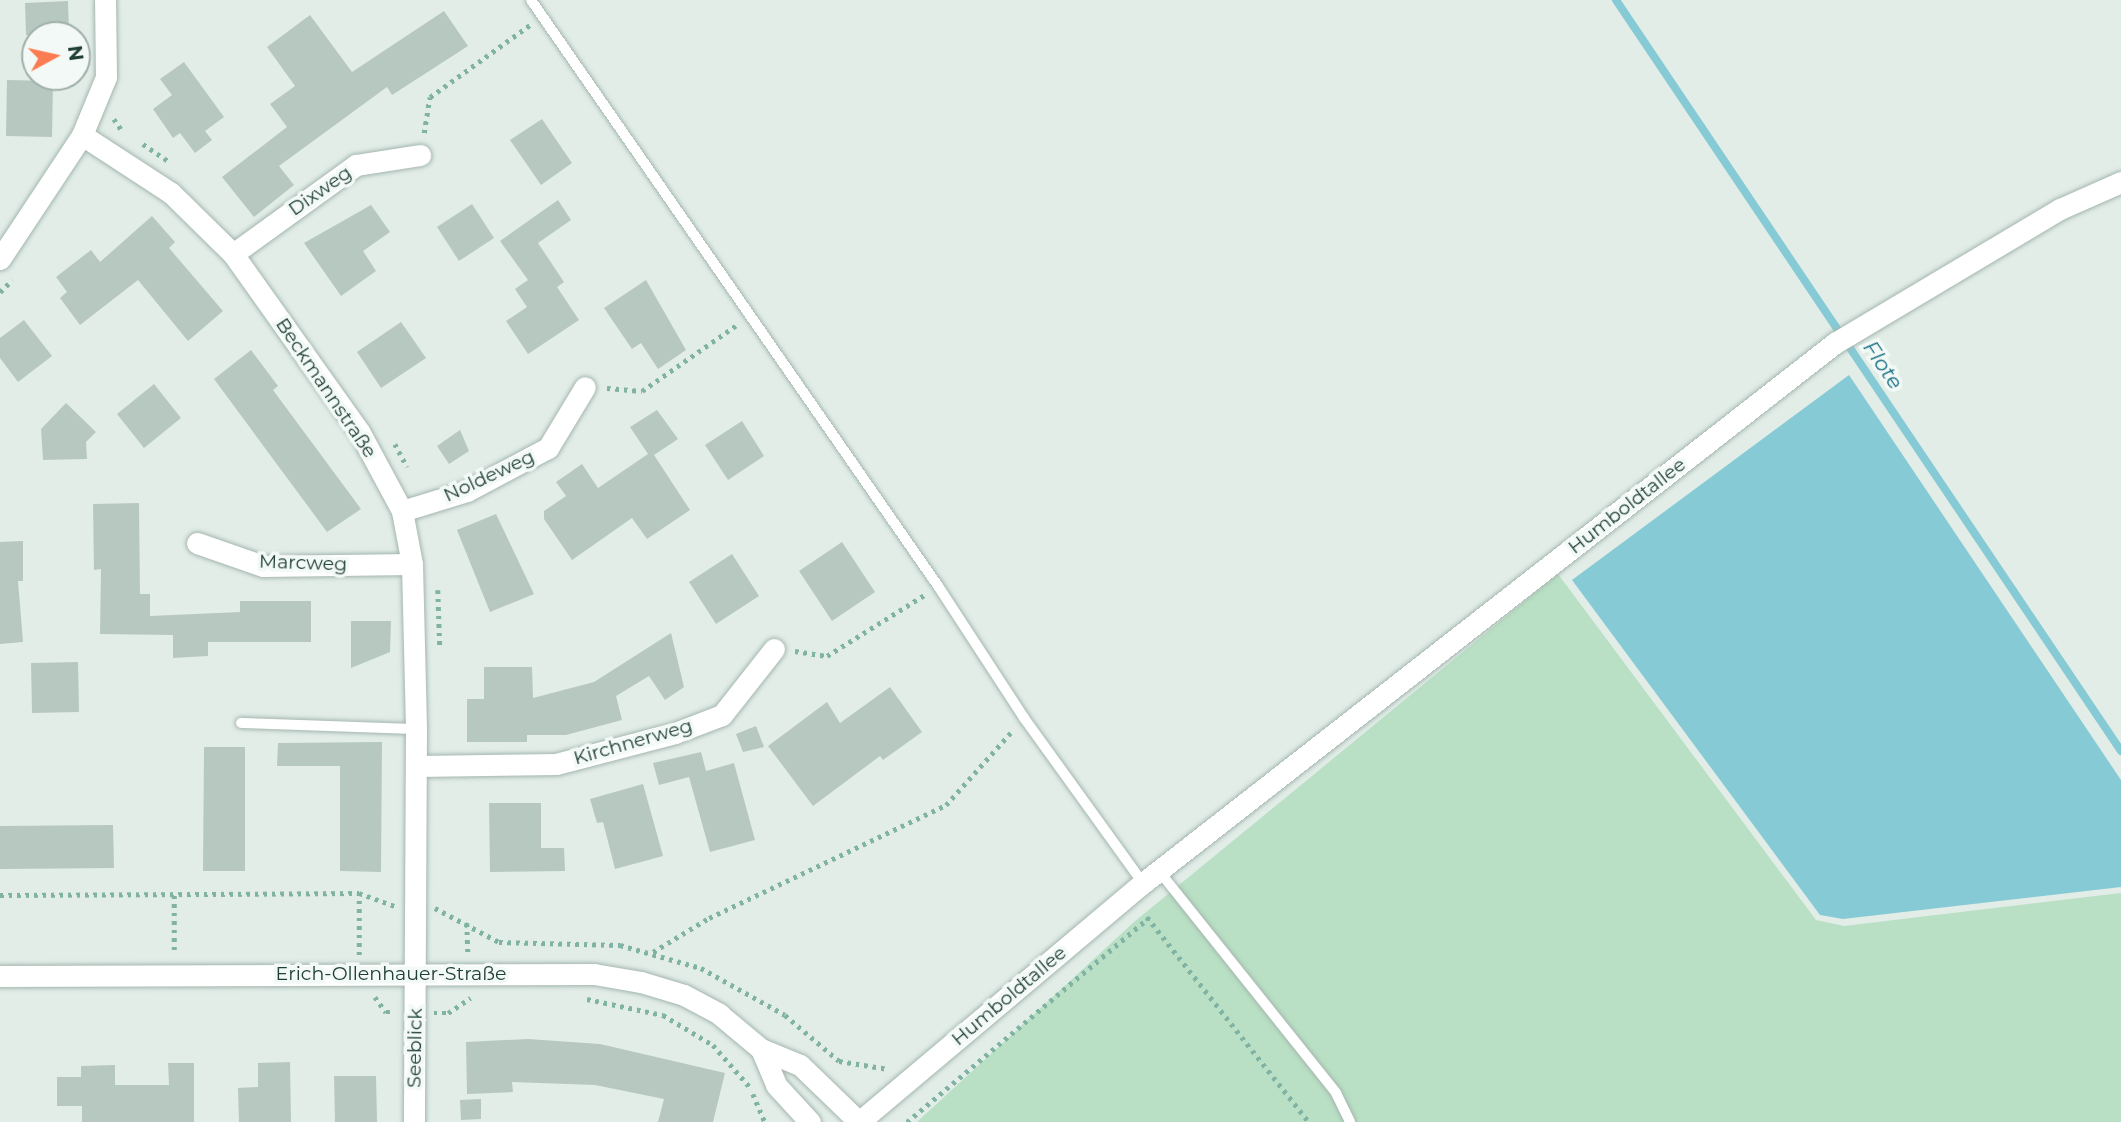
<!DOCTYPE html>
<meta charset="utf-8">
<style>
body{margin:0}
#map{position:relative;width:2121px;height:1122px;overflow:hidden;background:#e2ede8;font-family:Montserrat,sans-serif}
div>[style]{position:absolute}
.green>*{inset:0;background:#b9e0c4}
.water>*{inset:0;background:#86cad6}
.stream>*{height:8px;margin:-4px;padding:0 4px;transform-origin:4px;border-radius:4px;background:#86cad6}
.building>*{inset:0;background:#b7c8c1}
.path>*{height:4.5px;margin-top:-2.25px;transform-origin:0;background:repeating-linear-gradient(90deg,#80b3a3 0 3.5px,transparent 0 8.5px)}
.roads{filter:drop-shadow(0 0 2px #a4b6af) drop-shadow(0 0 2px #a4b6af)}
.service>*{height:10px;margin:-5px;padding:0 5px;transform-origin:5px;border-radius:5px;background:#fff}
.minor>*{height:21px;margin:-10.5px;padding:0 10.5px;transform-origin:10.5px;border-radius:10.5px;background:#fff}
.tertiary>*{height:21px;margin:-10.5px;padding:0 10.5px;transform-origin:10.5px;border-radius:10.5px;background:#fff}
span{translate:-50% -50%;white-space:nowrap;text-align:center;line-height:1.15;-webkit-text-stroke:7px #f3f9f6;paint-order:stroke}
.street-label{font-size:19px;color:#204037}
.water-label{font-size:21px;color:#166e81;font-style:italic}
.north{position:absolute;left:21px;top:21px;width:70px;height:70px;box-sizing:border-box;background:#f3f9f6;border:2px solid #9fafaa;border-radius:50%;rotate:82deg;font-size:19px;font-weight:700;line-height:28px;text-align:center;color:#204037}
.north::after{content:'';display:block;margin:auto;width:24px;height:32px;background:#fc7c51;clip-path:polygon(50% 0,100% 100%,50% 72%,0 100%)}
</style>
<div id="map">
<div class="green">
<div style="clip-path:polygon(1558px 574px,1816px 920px,1844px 926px,2121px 893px,2121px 1122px,917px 1122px,1134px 922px)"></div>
</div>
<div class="water">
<div style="clip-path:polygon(1849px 375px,2121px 780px,2121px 887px,1843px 919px,1820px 915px,1572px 580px)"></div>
</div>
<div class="stream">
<div style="left:1616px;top:0;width:905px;rotate:56.08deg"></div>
</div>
<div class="building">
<div style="clip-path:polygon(68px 1px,69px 35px,26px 35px,25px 3px)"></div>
<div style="clip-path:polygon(444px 11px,468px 46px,392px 95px,387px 87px,279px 166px,294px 185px,254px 217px,222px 177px,287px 127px,270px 104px,295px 86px,267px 47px,310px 15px,352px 72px)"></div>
<div style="clip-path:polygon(184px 62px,224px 117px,205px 131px,212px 140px,195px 153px,180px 133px,173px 138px,153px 109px,172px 95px,160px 79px)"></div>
<div style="clip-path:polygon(7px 80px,53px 81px,52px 137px,6px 136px)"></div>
<div style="clip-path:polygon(542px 119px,572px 163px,541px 185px,510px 140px)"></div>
<div style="clip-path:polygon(558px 200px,571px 220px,538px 243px,564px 282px,557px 287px,579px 320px,528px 354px,506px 321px,527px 307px,515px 289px,528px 280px,500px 241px)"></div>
<div style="clip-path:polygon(472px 204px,494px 238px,459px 261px,437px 227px)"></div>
<div style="clip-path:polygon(371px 205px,390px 232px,363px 251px,376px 271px,341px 296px,304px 243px)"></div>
<div style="clip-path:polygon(152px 216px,175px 242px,169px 248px,223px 311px,188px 341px,138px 280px,80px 325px,60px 298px,67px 292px,56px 277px,91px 250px,100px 262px)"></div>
<div style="clip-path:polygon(646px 280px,686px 350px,658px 369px,641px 343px,632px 349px,604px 308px)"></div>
<div style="clip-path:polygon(24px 320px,52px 356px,18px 382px,0 358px,0 338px)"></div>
<div style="clip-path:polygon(401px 322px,426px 358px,381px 388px,357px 352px)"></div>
<div style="clip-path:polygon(251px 350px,278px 386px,273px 390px,361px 509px,327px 532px,214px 379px)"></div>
<div style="clip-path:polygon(154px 384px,181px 418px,144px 448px,117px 414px)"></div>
<div style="clip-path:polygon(66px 403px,96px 432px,86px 442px,87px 459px,43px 460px,41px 429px)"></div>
<div style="clip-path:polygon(657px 410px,678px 439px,654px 455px,690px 510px,647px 539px,632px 518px,572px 560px,544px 519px,544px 511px,566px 496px,556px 482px,582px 464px,598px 488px,648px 454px,630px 427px)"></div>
<div style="clip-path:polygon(742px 421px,764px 456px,728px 480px,705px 445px)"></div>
<div style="clip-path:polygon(460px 430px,469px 451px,449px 464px,437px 446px)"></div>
<div style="clip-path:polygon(139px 503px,140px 594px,150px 594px,150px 616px,240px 612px,240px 601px,311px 601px,311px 642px,208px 642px,208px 656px,173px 658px,173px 635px,100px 634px,101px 569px,94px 570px,93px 504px)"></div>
<div style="clip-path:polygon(496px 514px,534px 594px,490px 612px,457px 530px)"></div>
<div style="clip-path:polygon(23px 541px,23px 581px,18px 581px,23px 642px,0 644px,0 542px)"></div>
<div style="clip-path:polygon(842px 542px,875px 592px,832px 621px,799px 571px)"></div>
<div style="clip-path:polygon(732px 554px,759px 596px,716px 624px,689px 582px)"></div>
<div style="clip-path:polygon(351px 621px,391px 621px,390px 652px,351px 668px)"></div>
<div style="clip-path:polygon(671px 633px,684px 687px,665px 700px,649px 676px,616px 696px,622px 720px,566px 735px,527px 735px,527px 742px,467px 742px,467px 699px,484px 699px,484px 667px,532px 667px,533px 698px,594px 682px)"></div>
<div style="clip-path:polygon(78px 662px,79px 712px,32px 713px,31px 663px)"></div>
<div style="clip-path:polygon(890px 687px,922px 732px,883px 760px,880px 756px,813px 806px,768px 746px,827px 702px,840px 723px)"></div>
<div style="clip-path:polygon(756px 726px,764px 747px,743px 752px,736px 734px)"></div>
<div style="clip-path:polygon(382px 742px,381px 872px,340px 871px,340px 766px,277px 766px,278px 743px)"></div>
<div style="clip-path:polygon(204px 747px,245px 747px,245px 871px,203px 871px)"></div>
<div style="clip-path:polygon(701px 752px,706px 771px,734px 763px,755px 840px,710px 852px,689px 777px,659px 785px,653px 763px)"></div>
<div style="clip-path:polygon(643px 784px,663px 856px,615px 869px,603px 822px,597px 823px,590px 799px)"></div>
<div style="clip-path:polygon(489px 803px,541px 803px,541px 848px,564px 848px,565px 871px,490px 872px)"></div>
<div style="clip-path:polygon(113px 825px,114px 868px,0 869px,0 826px)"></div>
<div style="clip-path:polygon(528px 1039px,600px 1044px,725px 1073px,713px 1122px,658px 1122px,664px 1099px,595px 1085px,512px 1082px,513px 1092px,467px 1094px,466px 1042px)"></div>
<div style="clip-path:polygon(290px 1062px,291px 1122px,239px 1122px,238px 1088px,258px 1087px,258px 1063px)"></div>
<div style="clip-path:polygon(168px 1063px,194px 1063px,194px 1122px,82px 1122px,82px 1106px,57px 1106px,57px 1077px,81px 1077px,81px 1066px,115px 1065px,115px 1085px,169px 1085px)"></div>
<div style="clip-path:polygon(334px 1076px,376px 1076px,377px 1122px,335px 1122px)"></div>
<div style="clip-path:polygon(481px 1099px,481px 1119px,461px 1120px,460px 1100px)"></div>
</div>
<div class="path">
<div style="left:114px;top:119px;width:16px;rotate:55deg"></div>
<div style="left:424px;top:133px;width:36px;rotate:-81deg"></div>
<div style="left:430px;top:97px;width:123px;rotate:-35.8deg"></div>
<div style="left:143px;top:144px;width:30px;rotate:34deg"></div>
<div style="left:0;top:292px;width:17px;rotate:-45deg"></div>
<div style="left:607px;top:388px;width:35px;rotate:5deg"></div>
<div style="left:642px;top:391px;width:117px;rotate:-34.9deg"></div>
<div style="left:395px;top:444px;width:26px;rotate:62deg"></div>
<div style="left:438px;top:590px;width:58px;rotate:88deg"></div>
<div style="left:795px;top:651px;width:32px;rotate:9deg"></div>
<div style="left:827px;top:656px;width:117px;rotate:-32.1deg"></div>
<div style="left:0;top:895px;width:359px;rotate:-0.3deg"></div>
<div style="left:359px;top:893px;width:38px;rotate:20deg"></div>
<div style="left:435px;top:908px;width:72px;rotate:28deg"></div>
<div style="left:499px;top:942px;width:121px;rotate:1.4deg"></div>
<div style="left:620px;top:945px;width:84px;rotate:15.9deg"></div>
<div style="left:701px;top:968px;width:96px;rotate:29.2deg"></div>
<div style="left:785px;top:1015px;width:71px;rotate:40.4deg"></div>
<div style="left:839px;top:1061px;width:50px;rotate:9.3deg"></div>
<div style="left:1147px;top:917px;width:261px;rotate:51.7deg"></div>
<div style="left:467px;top:923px;width:30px;rotate:88deg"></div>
<div style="left:174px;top:950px;width:55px;rotate:-90deg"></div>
<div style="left:653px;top:952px;width:66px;rotate:-31.3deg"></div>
<div style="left:709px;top:918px;width:263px;rotate:-25.5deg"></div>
<div style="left:946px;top:805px;width:101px;rotate:-48.2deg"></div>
<div style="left:359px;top:955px;width:62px;rotate:-90deg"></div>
<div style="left:375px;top:997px;width:19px;rotate:54deg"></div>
<div style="left:386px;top:1012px;width:8px"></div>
<div style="left:587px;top:999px;width:78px;rotate:11.9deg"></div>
<div style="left:663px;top:1015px;width:58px;rotate:31deg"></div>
<div style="left:713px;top:1045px;width:55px;rotate:48.7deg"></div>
<div style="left:434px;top:1013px;width:14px"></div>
<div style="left:448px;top:1013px;width:27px;rotate:-34deg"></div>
<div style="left:753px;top:1094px;width:30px;rotate:67deg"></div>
<div style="left:907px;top:1122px;width:316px;rotate:-40.2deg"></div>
</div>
<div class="roads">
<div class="service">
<div style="left:531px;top:0;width:713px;rotate:55.22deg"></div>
<div style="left:938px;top:586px;width:158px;rotate:56.9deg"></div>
<div style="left:1024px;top:718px;width:203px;rotate:54.2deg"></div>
<div style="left:241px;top:723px;width:175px;rotate:2deg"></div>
<div style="left:1159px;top:871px;width:284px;rotate:51.4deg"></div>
<div style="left:1336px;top:1093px;width:32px;rotate:64deg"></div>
</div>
<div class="minor">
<div style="left:82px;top:135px;width:106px;rotate:33.1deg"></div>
<div style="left:171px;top:193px;width:87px;rotate:44.5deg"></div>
<div style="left:233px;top:254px;width:217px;rotate:54.6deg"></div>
<div style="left:359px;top:431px;width:91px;rotate:61.7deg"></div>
<div style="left:402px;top:511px;width:54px;rotate:79.3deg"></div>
<div style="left:412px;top:564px;width:165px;rotate:88.6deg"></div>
<div style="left:416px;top:729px;width:393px;rotate:90.3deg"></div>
<div style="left:233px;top:254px;width:152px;rotate:-35.9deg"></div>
<div style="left:356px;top:165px;width:65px;rotate:-8.9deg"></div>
<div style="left:0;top:259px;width:149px;rotate:-56.5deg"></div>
<div style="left:82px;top:135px;width:63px;rotate:-67.5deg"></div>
<div style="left:106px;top:77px;width:77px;rotate:-90.7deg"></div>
<div style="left:402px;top:511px;width:68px;rotate:-17.1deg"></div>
<div style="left:467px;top:491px;width:92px;rotate:-28deg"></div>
<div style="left:548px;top:448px;width:71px;rotate:-58.8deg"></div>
<div style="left:197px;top:543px;width:70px;rotate:19.2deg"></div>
<div style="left:263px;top:566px;width:149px;rotate:-0.8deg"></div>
<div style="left:417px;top:766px;width:139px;rotate:-0.8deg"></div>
<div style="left:556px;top:764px;width:123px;rotate:-14.6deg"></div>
<div style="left:675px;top:733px;width:50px;rotate:-21deg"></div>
<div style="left:722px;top:715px;width:84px;rotate:-51.8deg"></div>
</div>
<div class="tertiary">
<div style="left:0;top:976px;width:594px;rotate:-0.19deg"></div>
<div style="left:594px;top:974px;width:48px;rotate:9.7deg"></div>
<div style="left:641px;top:982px;width:45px;rotate:16.8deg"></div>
<div style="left:684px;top:995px;width:40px;rotate:28deg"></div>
<div style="left:719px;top:1014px;width:55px;rotate:39.8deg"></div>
<div style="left:761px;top:1049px;width:42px;rotate:22.3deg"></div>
<div style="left:800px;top:1065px;width:82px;rotate:44deg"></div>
<div style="left:761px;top:1049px;width:39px;rotate:67deg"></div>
<div style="left:776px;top:1085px;width:50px;rotate:47.4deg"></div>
<div style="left:859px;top:1122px;width:371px;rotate:-40.1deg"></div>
<div style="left:1143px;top:883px;width:878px;rotate:-37.97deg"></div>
<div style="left:1835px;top:343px;width:262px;rotate:-30.8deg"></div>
<div style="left:2060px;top:209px;width:67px;rotate:-23.9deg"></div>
</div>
</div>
<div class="street-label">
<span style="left:320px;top:191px;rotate:-35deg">Dixweg</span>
<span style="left:326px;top:388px;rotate:56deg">Beckmannstraße</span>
<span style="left:489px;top:476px;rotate:-25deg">Noldeweg</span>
<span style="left:1627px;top:506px;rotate:-38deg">Humboldtallee</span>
<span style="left:303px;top:563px;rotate:2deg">Marcweg</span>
<span style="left:633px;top:742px;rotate:-16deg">Kirchnerweg</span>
<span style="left:391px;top:974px">Erich-Ollenhauer-Straße</span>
<span style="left:1009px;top:996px;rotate:-40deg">Humboldtallee</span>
<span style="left:415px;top:1048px;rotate:-89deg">Seeblick</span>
</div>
<div class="water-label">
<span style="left:1883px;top:365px;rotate:56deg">Flote</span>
</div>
<div class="north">N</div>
</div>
